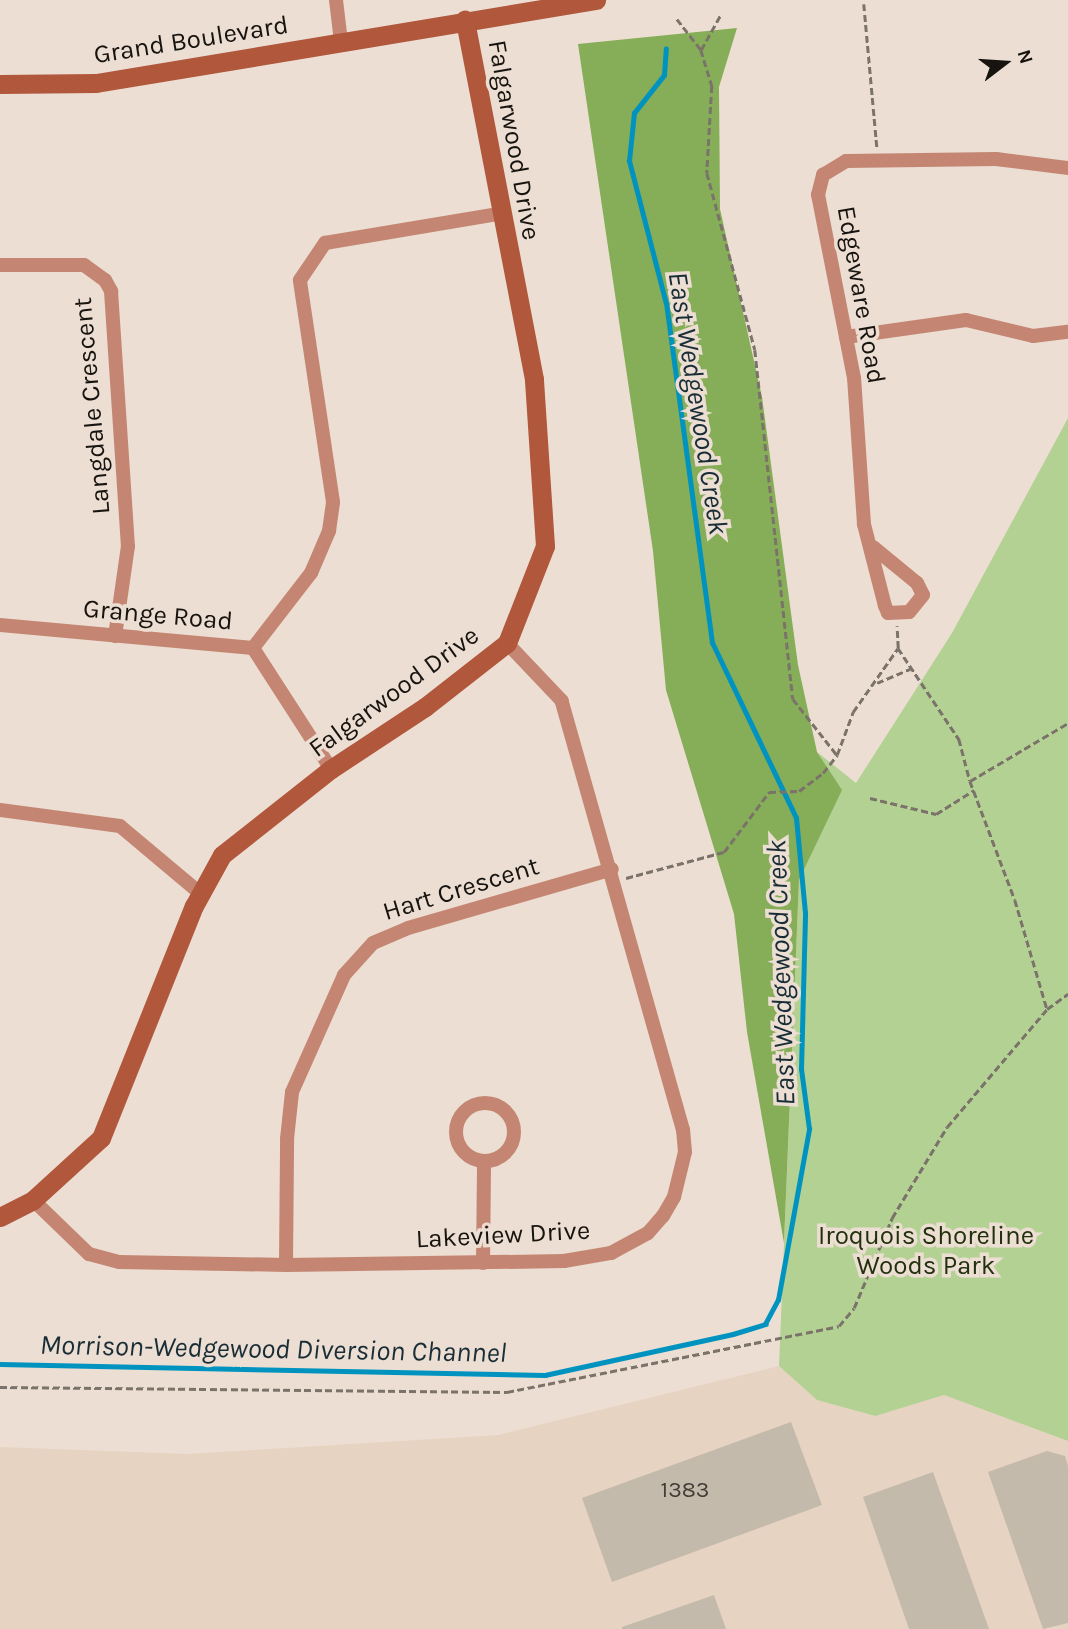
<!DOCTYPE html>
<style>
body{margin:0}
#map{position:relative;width:1068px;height:1629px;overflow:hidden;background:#ecded2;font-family:Karla,sans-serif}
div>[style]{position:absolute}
.built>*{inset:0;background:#e7d3c2}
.green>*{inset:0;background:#b3d193}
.forest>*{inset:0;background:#86ad57}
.stream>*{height:4.5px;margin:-2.25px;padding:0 2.25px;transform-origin:2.25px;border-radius:2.25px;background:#0093c0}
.building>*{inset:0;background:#c4baac}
.path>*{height:2.5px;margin-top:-1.25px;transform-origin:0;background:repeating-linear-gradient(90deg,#7b726a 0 7px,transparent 0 10.5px)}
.street>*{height:14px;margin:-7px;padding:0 7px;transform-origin:7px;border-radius:7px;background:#c48673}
.street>.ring{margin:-7px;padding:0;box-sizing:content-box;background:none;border:14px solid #c48673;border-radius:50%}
.secondary>*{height:19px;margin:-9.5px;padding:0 9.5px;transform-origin:9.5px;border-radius:9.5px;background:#b0573c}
span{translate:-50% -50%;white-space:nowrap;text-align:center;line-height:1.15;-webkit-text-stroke:7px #ecded2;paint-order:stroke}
.number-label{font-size:23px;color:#423d36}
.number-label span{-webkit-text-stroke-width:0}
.street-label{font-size:26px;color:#17130f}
.park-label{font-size:26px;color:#22310d}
.water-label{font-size:28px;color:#192d36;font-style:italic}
.north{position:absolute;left:970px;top:28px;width:70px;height:70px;-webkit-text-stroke:5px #ecded2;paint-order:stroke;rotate:73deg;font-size:19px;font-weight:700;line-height:28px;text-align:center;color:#17130f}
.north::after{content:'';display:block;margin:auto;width:24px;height:32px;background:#17130f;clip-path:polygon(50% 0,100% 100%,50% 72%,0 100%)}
</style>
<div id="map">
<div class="built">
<div style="clip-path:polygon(779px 1366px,817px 1400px,874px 1416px,944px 1395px,1068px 1441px,1068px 1629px,0 1629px,0 1447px,188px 1454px,498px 1435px)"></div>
</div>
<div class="green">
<div style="clip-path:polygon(1068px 418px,1068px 1441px,944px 1395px,875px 1416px,817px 1400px,779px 1366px,799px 880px,841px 791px,817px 752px,856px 783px,952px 633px)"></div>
</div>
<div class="forest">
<div style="clip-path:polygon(737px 28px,719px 87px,720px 209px,762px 397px,798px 665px,817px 752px,842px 790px,799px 880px,784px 1243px,747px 1032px,734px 914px,666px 690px,653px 551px,578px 44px)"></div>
</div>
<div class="stream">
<div style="left:0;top:1364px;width:545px;rotate:1.16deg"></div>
<div style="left:545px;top:1375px;width:192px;rotate:-12.3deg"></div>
<div style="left:733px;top:1334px;width:34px;rotate:-17deg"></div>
<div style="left:765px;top:1324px;width:27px;rotate:-62deg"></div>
<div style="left:778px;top:1300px;width:174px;rotate:-79.7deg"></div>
<div style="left:809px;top:1129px;width:61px;rotate:-97.6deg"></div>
<div style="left:801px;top:1069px;width:156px;rotate:-88.5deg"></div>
<div style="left:805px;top:913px;width:95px;rotate:-95.4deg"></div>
<div style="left:796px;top:818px;width:194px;rotate:-115.6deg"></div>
<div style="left:712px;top:643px;width:342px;rotate:-97.7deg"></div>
<div style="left:666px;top:304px;width:148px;rotate:-104.5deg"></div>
<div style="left:629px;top:161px;width:48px;rotate:-84.1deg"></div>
<div style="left:634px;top:113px;width:48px;rotate:-51.7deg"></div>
<div style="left:664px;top:75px;width:26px;rotate:-86deg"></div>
</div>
<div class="building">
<div style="clip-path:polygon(791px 1422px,822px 1505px,612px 1582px,582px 1498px)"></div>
<div style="clip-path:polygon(1047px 1451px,1065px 1456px,1068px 1466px,1068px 1623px,1043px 1629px,988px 1472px)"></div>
<div style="clip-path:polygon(933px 1472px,989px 1629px,909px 1629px,863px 1497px)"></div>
<div style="clip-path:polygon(714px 1595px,726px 1629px,622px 1629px,622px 1627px)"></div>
</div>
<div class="path">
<div style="left:864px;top:4px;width:144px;rotate:84.8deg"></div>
<div style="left:677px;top:19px;width:39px;rotate:52deg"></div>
<div style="left:701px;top:50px;width:38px;rotate:73deg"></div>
<div style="left:712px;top:86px;width:87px;rotate:93.3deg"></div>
<div style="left:707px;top:173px;width:183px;rotate:74.8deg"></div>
<div style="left:755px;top:350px;width:351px;rotate:83.8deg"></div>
<div style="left:793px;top:699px;width:71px;rotate:51.8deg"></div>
<div style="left:701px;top:50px;width:41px;rotate:-60.9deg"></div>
<div style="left:898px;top:648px;width:110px;rotate:56.2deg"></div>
<div style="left:959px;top:739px;width:43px;rotate:75.3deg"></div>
<div style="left:970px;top:781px;width:127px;rotate:69.3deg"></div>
<div style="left:1015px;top:900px;width:114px;rotate:73.6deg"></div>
<div style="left:877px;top:683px;width:36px;rotate:-23deg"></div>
<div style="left:970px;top:781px;width:114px;rotate:-30.6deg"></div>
<div style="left:870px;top:798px;width:68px;rotate:13.6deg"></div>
<div style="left:936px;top:814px;width:45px;rotate:-32.3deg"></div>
<div style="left:626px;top:878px;width:101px;rotate:-14.9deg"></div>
<div style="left:724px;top:852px;width:75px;rotate:-53.1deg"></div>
<div style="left:769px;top:792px;width:30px;rotate:-2deg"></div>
<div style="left:799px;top:791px;width:30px;rotate:-37deg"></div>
<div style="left:823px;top:773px;width:23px;rotate:-52deg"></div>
<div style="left:837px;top:755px;width:46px;rotate:-69.6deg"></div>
<div style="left:853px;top:712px;width:78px;rotate:-54.9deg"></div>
<div style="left:898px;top:648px;width:22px;rotate:-93deg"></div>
<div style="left:0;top:1387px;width:507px;rotate:0.57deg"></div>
<div style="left:507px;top:1392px;width:338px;rotate:-11.2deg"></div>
<div style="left:839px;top:1326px;width:23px;rotate:-50deg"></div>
<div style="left:854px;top:1308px;width:98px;rotate:-67.1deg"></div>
<div style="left:892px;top:1218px;width:106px;rotate:-58.9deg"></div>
<div style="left:947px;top:1127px;width:155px;rotate:-49.7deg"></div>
<div style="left:1047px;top:1009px;width:26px;rotate:-36deg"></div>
</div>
<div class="street">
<div style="left:336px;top:0;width:42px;rotate:83.2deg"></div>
<div style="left:0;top:265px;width:84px"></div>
<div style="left:84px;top:265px;width:26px;rotate:36deg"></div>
<div style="left:105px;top:280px;width:13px;rotate:61deg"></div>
<div style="left:111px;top:291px;width:256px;rotate:86.2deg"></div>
<div style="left:128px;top:546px;width:91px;rotate:98.2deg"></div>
<div style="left:846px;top:337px;width:121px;rotate:-8.1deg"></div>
<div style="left:966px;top:320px;width:69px;rotate:13.4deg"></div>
<div style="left:1033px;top:336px;width:35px;rotate:-7deg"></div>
<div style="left:873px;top:547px;width:57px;rotate:39.3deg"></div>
<div style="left:917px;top:583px;width:13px;rotate:63deg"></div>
<div style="left:923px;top:595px;width:22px;rotate:129deg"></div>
<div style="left:909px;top:612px;width:21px;rotate:177deg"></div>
<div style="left:888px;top:613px;width:8px;rotate:-113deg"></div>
<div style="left:885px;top:606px;width:85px;rotate:-104.4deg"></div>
<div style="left:864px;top:524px;width:146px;rotate:-93.9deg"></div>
<div style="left:854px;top:378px;width:187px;rotate:-101.1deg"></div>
<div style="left:818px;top:195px;width:21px;rotate:-76deg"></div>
<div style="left:823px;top:175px;width:27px;rotate:-31deg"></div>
<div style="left:846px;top:161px;width:150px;rotate:-0.8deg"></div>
<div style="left:996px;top:159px;width:73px;rotate:7.1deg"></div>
<div style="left:0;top:625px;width:254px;rotate:5.2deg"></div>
<div style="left:253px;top:648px;width:144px;rotate:57.2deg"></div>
<div style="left:253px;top:648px;width:95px;rotate:-52.3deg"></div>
<div style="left:311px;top:573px;width:46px;rotate:-66.8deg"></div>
<div style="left:329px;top:531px;width:29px;rotate:-82deg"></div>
<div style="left:333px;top:502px;width:224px;rotate:-98.5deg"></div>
<div style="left:300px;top:280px;width:45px;rotate:-56deg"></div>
<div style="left:325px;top:243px;width:176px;rotate:-9.5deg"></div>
<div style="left:0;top:810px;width:121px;rotate:7.6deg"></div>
<div style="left:120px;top:826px;width:106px;rotate:40deg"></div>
<div class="ring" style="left:456px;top:1103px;width:44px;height:44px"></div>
<div style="left:33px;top:1200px;width:78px;rotate:44deg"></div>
<div style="left:89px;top:1254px;width:31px;rotate:15deg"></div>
<div style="left:119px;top:1262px;width:167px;rotate:1deg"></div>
<div style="left:286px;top:1265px;width:278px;rotate:-0.8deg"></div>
<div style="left:564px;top:1261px;width:48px;rotate:-9.7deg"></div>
<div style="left:611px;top:1253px;width:42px;rotate:-28.4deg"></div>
<div style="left:648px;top:1233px;width:23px;rotate:-49deg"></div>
<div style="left:663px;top:1216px;width:22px;rotate:-60deg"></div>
<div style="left:674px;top:1197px;width:46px;rotate:-76.3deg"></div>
<div style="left:685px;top:1152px;width:22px;rotate:-95deg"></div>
<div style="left:683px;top:1130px;width:446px;rotate:-105.8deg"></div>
<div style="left:562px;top:701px;width:80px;rotate:-133.5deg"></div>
<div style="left:483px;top:1263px;width:101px;rotate:-89.4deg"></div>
<div style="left:286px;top:1265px;width:126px;rotate:-89.5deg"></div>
<div style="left:287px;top:1139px;width:47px;rotate:-83.9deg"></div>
<div style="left:292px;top:1092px;width:128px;rotate:-66deg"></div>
<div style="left:344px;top:975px;width:43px;rotate:-47.8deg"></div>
<div style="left:373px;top:943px;width:38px;rotate:-23deg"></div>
<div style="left:408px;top:928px;width:212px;rotate:-16.1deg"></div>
</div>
<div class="secondary">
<div style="left:0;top:84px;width:96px;rotate:-0.6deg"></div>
<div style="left:96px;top:83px;width:507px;rotate:-9.43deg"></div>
<div style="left:0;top:1217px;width:37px;rotate:-27deg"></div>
<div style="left:33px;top:1200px;width:92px;rotate:-42.4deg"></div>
<div style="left:101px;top:1138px;width:250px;rotate:-68.2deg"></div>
<div style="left:194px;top:906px;width:58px;rotate:-61.2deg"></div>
<div style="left:222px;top:855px;width:139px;rotate:-38.3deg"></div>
<div style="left:331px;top:769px;width:113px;rotate:-33.4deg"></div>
<div style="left:425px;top:707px;width:104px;rotate:-38deg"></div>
<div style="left:507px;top:643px;width:104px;rotate:-68.6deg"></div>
<div style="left:545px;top:546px;width:167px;rotate:-93.8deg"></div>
<div style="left:534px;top:379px;width:366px;rotate:-100.9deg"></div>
</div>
<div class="number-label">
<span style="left:685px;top:1490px">1383</span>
</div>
<div class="street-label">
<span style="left:191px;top:40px;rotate:-9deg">Grand Boulevard</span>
<span style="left:514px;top:140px;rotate:80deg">Falgarwood Drive</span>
<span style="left:861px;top:295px;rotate:80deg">Edgeware Road</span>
<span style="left:92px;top:406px;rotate:-95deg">Langdale Crescent</span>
<span style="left:158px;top:615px;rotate:5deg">Grange Road</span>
<span style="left:394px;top:692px;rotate:-36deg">Falgarwood Drive</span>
<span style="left:461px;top:889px;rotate:-17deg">Hart Crescent</span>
<span style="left:503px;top:1235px;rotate:-3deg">Lakeview Drive</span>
</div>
<div class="park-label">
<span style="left:926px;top:1251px">Iroquois Shoreline<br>Woods Park</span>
</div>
<div class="water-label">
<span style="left:698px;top:403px;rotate:81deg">East Wedgewood Creek</span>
<span style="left:781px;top:973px;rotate:-92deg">East Wedgewood Creek</span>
<span style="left:273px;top:1349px;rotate:1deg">Morrison-Wedgewood Diversion Channel</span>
</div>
<div class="north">N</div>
</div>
